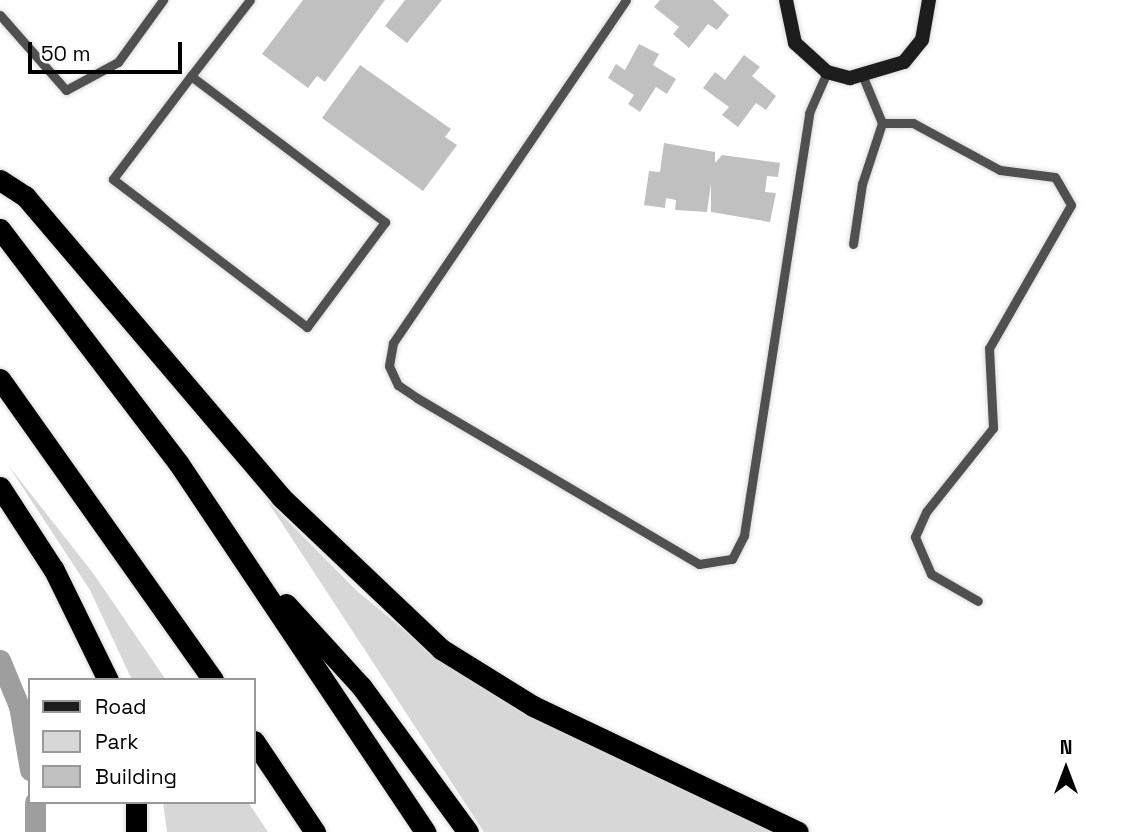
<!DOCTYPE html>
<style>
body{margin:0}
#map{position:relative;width:1129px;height:832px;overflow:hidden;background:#fff;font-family:"Space Grotesk",sans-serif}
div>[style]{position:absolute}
.green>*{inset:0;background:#d7d7d7}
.canal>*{height:21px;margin:-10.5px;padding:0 10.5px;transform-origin:10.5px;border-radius:10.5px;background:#9e9e9e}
.building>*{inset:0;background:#c0c0c0}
.roads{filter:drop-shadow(0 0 2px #dbdbdb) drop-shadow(0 0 2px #dbdbdb)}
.lane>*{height:9px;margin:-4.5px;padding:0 4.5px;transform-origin:4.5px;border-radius:4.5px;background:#505050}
.secondary>*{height:14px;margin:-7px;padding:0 7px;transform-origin:7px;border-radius:7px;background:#1d1d1d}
.highway>*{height:21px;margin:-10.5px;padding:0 10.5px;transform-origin:10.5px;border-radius:10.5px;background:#000}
span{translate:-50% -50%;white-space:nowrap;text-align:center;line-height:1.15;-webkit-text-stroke:7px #fff;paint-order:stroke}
.legend{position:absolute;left:28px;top:678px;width:228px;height:126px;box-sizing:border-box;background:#fff;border:2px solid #999;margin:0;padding:9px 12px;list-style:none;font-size:21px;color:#000}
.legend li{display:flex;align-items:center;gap:14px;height:35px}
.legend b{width:35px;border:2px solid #999}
.north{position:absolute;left:1031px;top:734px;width:70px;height:70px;-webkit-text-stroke:5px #fff;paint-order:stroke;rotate:0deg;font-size:19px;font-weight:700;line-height:28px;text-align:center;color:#000}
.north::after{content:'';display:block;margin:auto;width:24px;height:32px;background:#000;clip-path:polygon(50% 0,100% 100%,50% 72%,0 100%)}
.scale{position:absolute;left:28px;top:42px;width:154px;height:32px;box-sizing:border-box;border:4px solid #000;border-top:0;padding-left:9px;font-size:21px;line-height:24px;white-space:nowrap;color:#000;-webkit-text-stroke:5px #fff;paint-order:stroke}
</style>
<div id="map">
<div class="green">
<div style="clip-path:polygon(8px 465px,93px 573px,166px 680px,132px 680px,90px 590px)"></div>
<div style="clip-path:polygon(266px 499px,356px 590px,433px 654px,785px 832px,484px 832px)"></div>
<div style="clip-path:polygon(163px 802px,248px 802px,268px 832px,167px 832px)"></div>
</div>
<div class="canal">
<div style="left:0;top:660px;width:50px;rotate:67.6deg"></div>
<div style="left:19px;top:706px;width:65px;rotate:80.2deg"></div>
<div style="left:35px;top:802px;width:30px;rotate:90deg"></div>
</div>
<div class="building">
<div style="clip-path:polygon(303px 0,385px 0,325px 82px,317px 76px,308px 88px,262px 54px)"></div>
<div style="clip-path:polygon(405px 0,442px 0,407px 43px,385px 26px)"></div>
<div style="clip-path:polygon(660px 0,713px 0,729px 15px,717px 30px,708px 24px,689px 48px,673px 34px,679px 27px,654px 7px)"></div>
<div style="clip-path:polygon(639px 44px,659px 54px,653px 65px,676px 79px,667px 94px,656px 87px,640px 112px,628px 104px,634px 95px,608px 78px,616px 64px,625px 70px)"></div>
<div style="clip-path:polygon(744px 55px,760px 67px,752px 76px,776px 96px,766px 110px,756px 103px,738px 127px,722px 115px,729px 107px,703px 88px,715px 72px,725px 80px)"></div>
<div style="clip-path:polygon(360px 65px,451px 129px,445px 137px,457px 145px,423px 191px,322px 118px)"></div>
<div style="clip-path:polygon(664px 143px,715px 152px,715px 163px,722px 155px,780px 163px,778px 177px,767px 176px,765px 192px,776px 193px,770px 222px,711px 212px,711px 183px,707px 212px,675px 210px,676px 200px,666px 198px,665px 208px,644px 205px,649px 171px,660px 172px)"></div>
</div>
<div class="roads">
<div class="lane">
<div style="left:626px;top:0;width:415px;rotate:124.2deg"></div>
<div style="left:393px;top:343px;width:23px;rotate:100deg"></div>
<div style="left:389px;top:366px;width:21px;rotate:65deg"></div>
<div style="left:398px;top:385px;width:23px;rotate:34deg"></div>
<div style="left:417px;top:398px;width:327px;rotate:30.5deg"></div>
<div style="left:699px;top:564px;width:33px;rotate:-9deg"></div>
<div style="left:732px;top:559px;width:27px;rotate:-63deg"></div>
<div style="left:744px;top:535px;width:427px;rotate:-81.2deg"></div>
<div style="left:809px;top:113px;width:45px;rotate:-66.3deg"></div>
<div style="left:0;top:15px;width:100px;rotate:48.7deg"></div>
<div style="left:66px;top:90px;width:59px;rotate:-28.3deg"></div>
<div style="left:118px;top:62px;width:77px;rotate:-54deg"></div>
<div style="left:191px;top:76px;width:243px;rotate:37deg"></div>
<div style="left:385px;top:222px;width:131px;rotate:126.6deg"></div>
<div style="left:307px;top:327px;width:244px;rotate:-142.7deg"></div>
<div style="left:113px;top:179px;width:129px;rotate:-52.9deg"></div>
<div style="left:191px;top:76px;width:96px;rotate:-52.2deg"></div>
<div style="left:882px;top:123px;width:31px"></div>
<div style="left:913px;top:123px;width:99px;rotate:28.4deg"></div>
<div style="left:1000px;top:170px;width:55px;rotate:7.3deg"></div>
<div style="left:1055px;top:177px;width:32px;rotate:60deg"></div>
<div style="left:1071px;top:205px;width:165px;rotate:119.8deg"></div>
<div style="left:989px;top:348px;width:80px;rotate:87.1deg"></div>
<div style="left:993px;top:428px;width:107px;rotate:128.6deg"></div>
<div style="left:926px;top:512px;width:27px;rotate:114deg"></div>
<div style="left:915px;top:537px;width:40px;rotate:66.6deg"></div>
<div style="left:931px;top:574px;width:54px;rotate:29.9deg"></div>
<div style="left:853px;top:244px;width:61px;rotate:-81.5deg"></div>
<div style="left:862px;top:184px;width:64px;rotate:-71.8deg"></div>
<div style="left:882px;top:123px;width:50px;rotate:-112.4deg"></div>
</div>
<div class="secondary">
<div style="left:786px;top:0;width:44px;rotate:78.2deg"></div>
<div style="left:795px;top:43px;width:43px;rotate:42.2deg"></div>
<div style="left:827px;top:72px;width:24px;rotate:15deg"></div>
<div style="left:850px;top:78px;width:56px;rotate:-16.5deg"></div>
<div style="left:904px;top:62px;width:28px;rotate:-51deg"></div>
<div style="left:922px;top:40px;width:41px;rotate:-80.1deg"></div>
</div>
<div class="highway">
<div style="left:0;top:180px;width:30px;rotate:33deg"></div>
<div style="left:25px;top:196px;width:395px;rotate:49.6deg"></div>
<div style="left:281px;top:497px;width:221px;rotate:43.5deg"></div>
<div style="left:441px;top:649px;width:108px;rotate:31.8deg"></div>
<div style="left:533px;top:706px;width:293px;rotate:25.4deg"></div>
<div style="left:0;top:229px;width:295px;rotate:52.7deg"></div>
<div style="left:179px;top:464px;width:443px;rotate:56.2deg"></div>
<div style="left:0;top:379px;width:369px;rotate:54.7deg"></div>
<div style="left:0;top:487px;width:99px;rotate:57deg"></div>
<div style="left:54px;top:570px;width:123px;rotate:63.9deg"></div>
<div style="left:286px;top:604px;width:111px;rotate:47.6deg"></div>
<div style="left:361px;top:686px;width:181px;rotate:53.8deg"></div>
<div style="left:254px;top:741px;width:110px;rotate:56.2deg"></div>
<div style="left:136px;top:832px;width:30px;rotate:-90deg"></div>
</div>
</div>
<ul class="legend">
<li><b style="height:9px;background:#1d1d1d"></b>Road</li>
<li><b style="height:19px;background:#d7d7d7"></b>Park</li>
<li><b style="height:19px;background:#c0c0c0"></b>Building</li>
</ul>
<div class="north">N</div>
<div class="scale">50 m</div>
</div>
